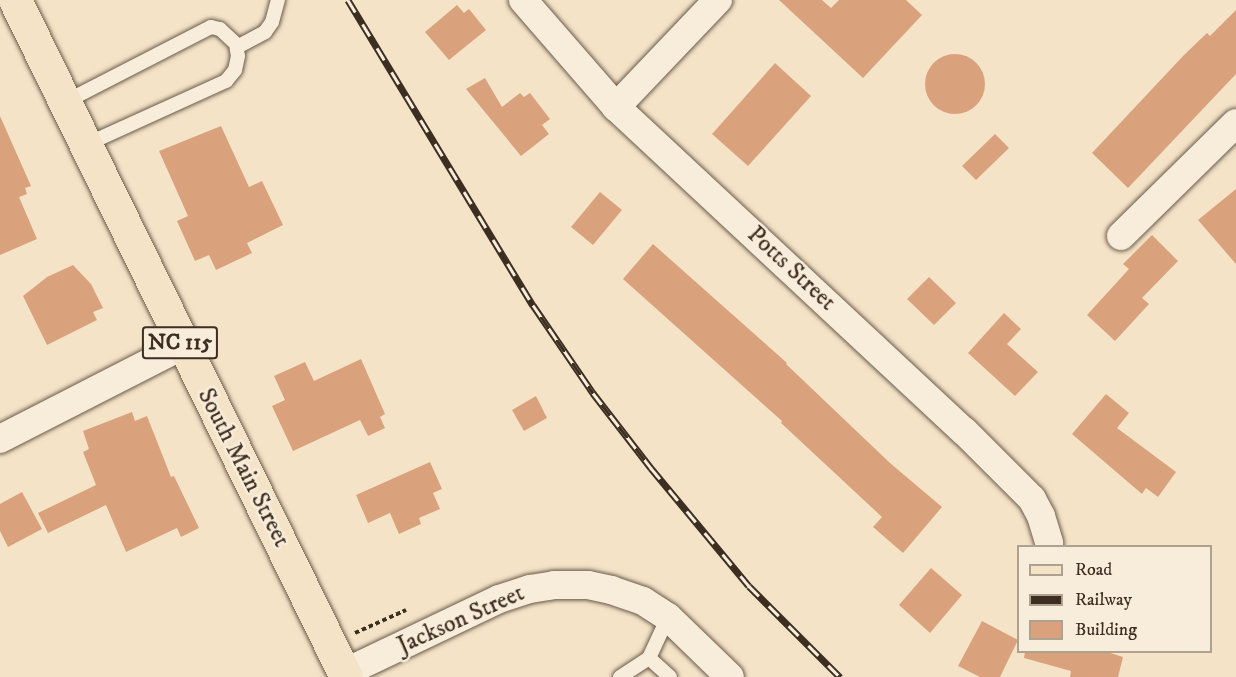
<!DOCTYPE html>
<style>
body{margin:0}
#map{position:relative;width:1236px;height:677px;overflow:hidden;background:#f5e3c8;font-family:"IM FELL DW Pica",serif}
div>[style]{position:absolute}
.building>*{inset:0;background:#daa27c}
.round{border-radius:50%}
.path>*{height:4px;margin-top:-2px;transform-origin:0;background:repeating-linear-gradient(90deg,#3c2e20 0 4.5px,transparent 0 7.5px)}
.roads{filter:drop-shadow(0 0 2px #6a5b4a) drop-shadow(0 0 2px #6a5b4a)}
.service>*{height:14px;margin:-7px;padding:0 7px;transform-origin:7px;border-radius:7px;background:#f8eddb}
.minor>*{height:28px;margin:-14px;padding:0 14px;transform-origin:14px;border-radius:14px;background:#f8eddb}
.primary>*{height:33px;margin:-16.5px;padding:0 16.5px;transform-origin:16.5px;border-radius:16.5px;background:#f5e3c8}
.rail>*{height:7px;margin-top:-3.5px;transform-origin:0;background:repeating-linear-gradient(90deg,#f8eddb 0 14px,#3c2e20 0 28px);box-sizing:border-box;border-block:2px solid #3c2e20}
span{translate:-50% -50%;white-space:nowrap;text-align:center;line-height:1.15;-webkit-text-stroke:5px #f8eddb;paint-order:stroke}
.shield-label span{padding:2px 4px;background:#f8eddb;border:2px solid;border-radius:4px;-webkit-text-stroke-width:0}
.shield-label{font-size:22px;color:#3c2e20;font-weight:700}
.street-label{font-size:24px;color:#3c2e20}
.legend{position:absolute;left:1017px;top:545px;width:195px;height:108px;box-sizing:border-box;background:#f8eddb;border:2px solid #ada190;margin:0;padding:8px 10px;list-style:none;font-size:18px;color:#3c2e20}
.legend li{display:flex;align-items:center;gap:12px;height:30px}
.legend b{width:30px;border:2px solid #ada190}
</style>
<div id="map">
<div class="building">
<div style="clip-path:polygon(779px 0,822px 0,831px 8px,839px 0,906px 0,922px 15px,863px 78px)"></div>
<div style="clip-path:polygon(457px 5px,464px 13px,469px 9px,486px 30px,449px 60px,425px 32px)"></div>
<div style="clip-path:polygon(1236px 10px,1236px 74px,1128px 188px,1092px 153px,1184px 55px,1207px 33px,1210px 36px)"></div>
<div class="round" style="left:925px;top:54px;width:60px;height:60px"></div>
<div style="clip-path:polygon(775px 63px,811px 96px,748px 166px,712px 134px)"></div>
<div style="clip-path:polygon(485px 78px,502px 107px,520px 93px,524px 97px,530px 93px,550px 119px,542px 125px,549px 134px,521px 156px,466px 89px)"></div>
<div style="clip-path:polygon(0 116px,31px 186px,25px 188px,27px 194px,19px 197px,37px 239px,0 255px)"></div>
<div style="clip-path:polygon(221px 126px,249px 187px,262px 181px,283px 225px,247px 243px,252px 253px,216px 270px,209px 255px,195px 261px,177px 221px,188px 216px,159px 151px)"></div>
<div style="clip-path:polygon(995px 134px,1009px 148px,976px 180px,962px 166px)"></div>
<div style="clip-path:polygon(1236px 189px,1236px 264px,1198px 220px)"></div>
<div style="clip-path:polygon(600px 192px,622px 210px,593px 245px,571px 227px)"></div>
<div style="clip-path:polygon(1152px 235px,1178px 261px,1142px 298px,1149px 304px,1115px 341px,1087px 315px,1129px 269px,1123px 264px)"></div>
<div style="clip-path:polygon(653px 244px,787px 363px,786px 364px,890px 463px,942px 507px,903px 553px,873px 527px,882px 517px,781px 423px,782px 421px,623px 279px)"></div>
<div style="clip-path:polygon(73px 265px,91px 284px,103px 308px,93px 312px,97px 320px,47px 345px,23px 296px,47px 277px)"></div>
<div style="clip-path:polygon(929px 277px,956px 303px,934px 325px,907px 299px)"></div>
<div style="clip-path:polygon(1004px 313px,1021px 329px,1007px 344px,1038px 372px,1015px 396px,968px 353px)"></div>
<div style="clip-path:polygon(361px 359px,385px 414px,380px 417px,385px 428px,368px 436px,360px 420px,293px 451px,272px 406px,285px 400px,274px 376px,305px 362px,314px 381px)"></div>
<div style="clip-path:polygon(1106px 394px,1129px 413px,1117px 428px,1176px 472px,1158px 497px,1146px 488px,1142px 494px,1072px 434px)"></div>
<div style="clip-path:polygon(536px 396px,547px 418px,524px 431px,512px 410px)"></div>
<div style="clip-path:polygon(132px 412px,135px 421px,147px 416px,171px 477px,174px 476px,199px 528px,181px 537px,177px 528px,126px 552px,106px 505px,48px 533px,38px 513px,96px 485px,83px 452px,89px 449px,83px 431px)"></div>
<div style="clip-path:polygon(430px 462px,442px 489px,433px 493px,440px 509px,419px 518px,421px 524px,399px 534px,390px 513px,368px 523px,356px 495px)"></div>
<div style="clip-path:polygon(22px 492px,42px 529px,8px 547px,0 531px,0 504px)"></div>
<div style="clip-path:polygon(931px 568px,962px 595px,930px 633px,899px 605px)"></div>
<div style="clip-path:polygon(982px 621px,1018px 640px,1000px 677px,980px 677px,958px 666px)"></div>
<div style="clip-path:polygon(1025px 651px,1104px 651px,1123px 657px,1118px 677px,1070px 677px,1071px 671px,1024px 658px)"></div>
</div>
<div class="path">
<div style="left:355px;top:633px;width:56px;rotate:-24.3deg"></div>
</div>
<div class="roads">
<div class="service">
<div style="left:237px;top:47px;width:32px;rotate:-28deg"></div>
<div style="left:265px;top:32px;width:12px;rotate:-55deg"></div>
<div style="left:272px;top:22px;width:23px;rotate:-75deg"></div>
<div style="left:65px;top:102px;width:164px;rotate:-27.2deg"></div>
<div style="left:211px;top:27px;width:9px;rotate:13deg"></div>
<div style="left:220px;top:29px;width:22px;rotate:43deg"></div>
<div style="left:236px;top:44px;width:12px;rotate:81deg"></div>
<div style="left:238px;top:56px;width:14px;rotate:102deg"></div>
<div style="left:235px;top:70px;width:14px;rotate:129deg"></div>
<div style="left:226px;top:81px;width:155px;rotate:155.6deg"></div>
<div style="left:649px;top:658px;width:28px;rotate:42deg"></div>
<div style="left:620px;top:677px;width:35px;rotate:-33deg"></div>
<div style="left:649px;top:658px;width:45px;rotate:-65.1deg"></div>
</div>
<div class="minor">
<div style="left:523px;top:0;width:142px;rotate:49deg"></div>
<div style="left:616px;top:107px;width:475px;rotate:43deg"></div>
<div style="left:964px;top:431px;width:96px;rotate:45deg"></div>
<div style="left:1032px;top:499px;width:19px;rotate:62deg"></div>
<div style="left:1041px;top:516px;width:28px;rotate:73deg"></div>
<div style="left:616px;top:107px;width:148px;rotate:-46.4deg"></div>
<div style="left:1121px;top:236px;width:161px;rotate:-44.5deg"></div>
<div style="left:0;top:439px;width:204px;rotate:-27.1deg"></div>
<div style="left:344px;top:673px;width:172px;rotate:-25.5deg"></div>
<div style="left:499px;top:599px;width:33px;rotate:-18deg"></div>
<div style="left:530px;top:589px;width:24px;rotate:-9deg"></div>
<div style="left:554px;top:585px;width:34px"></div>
<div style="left:588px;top:585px;width:24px;rotate:12deg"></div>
<div style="left:611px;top:590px;width:34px;rotate:19deg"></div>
<div style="left:643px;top:601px;width:30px;rotate:33deg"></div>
<div style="left:668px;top:617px;width:86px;rotate:44.1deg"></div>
</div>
<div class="primary">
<div style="left:15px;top:0;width:754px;rotate:63.94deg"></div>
</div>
</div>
<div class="rail">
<div style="left:348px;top:0;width:357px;rotate:58.8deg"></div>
<div style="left:533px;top:305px;width:107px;rotate:55.7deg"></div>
<div style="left:593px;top:393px;width:95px;rotate:52.3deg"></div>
<div style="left:651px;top:468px;width:153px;rotate:50.3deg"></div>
<div style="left:749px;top:586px;width:129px;rotate:45deg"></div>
</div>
<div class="shield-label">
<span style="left:180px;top:343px">NC 115</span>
</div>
<div class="street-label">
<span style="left:791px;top:269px;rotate:43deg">Potts Street</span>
<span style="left:243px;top:468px;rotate:63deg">South Main Street</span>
<span style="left:461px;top:620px;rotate:-24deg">Jackson Street</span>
</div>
<ul class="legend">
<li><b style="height:8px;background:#f5e3c8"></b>Road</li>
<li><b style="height:8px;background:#3c2e20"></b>Railway</li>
<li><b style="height:16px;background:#daa27c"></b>Building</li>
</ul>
</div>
